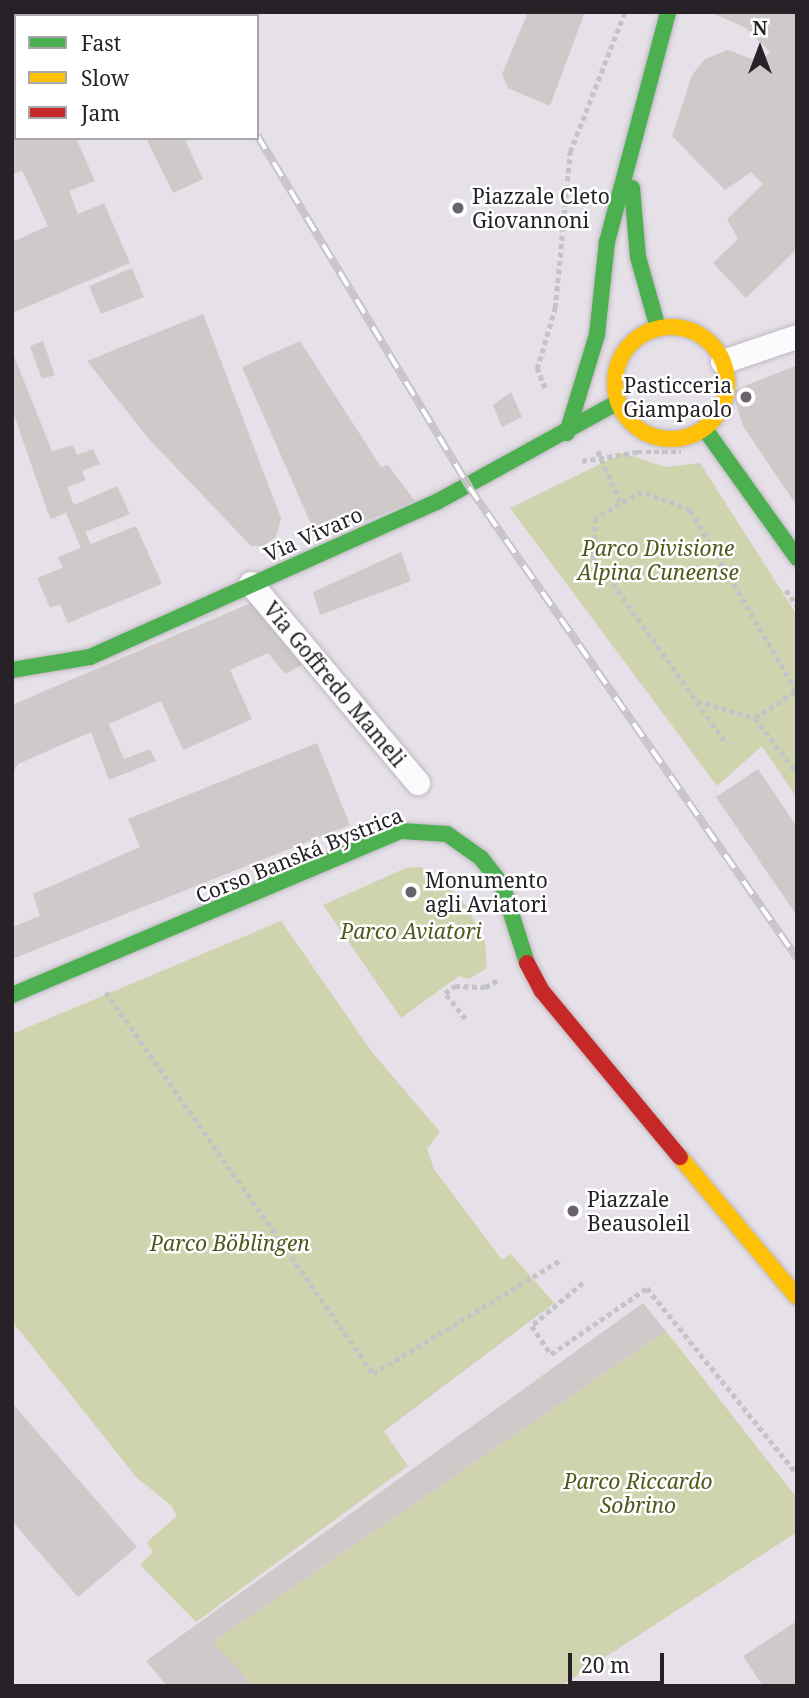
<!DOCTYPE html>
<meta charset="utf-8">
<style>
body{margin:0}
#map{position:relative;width:809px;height:1698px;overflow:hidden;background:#e6e0e8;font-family:"Noto Serif",serif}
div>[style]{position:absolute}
.green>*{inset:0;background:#cfd3ae}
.building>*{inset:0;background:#cfc9ca}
.path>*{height:4.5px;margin-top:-2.25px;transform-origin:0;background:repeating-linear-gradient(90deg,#c4c3c5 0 5px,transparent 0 8.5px)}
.roads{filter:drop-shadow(0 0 2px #bdb8be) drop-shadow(0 0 2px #bdb8be)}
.street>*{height:24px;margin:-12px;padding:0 12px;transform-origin:12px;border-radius:12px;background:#fbfafc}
.fast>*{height:16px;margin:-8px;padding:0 8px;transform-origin:8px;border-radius:8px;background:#4caf50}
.slow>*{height:16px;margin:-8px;padding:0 8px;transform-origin:8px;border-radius:8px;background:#ffc107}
.slow>.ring{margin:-8px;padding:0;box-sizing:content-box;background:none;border:16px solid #ffc107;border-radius:50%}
.jam>*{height:16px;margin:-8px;padding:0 8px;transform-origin:8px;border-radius:8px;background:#c62828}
.rail>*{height:8px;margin-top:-4px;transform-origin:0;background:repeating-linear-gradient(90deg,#fff 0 16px,#c7c5c7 0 32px);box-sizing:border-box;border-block:2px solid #c7c5c7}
.dots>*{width:19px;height:19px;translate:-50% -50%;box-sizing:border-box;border:4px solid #fff;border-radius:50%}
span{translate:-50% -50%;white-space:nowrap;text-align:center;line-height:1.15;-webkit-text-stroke:5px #fff;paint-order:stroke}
.poi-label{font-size:21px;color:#262227}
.left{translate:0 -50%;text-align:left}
.right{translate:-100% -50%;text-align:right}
.street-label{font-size:21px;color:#262227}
.park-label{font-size:21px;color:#50591c;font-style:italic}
.frame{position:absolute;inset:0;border:14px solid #262227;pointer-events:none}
.legend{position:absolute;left:14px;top:14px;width:245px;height:126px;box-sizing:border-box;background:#fff;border:2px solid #a8a7a9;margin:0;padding:9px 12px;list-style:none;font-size:21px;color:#262227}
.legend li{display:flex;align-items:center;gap:14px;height:35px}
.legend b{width:35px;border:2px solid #a8a7a9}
.north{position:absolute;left:725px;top:14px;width:70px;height:70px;-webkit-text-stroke:5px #fff;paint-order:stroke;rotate:0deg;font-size:19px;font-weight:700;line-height:28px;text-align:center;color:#262227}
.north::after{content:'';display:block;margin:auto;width:24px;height:32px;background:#262227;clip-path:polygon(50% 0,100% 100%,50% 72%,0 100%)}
.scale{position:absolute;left:568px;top:1653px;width:96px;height:32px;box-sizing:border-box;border:4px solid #262227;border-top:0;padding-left:9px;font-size:21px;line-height:24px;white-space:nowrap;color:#262227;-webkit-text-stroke:5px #fff;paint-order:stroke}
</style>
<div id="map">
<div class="green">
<div style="clip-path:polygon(623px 453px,665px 467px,700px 463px,797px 615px,797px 798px,762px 746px,717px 786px,510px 508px)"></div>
<div style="clip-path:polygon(421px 867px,445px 882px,467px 907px,485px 942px,487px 968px,469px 979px,459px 976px,401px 1018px,323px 905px,406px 868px)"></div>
<div style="clip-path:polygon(281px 921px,372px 1052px,440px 1132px,427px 1149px,434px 1169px,502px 1260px,511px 1254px,554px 1303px,384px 1431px,408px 1466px,196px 1622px,140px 1565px,153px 1552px,147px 1542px,177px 1516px,171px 1505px,137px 1478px,12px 1321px,12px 1034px)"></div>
<div style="clip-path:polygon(666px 1331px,797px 1498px,797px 1532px,561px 1686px,253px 1686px,213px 1642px)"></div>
</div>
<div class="building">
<div style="clip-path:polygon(90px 12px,125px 12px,126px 16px,91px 16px)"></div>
<div style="clip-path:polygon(528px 12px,585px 12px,550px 106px,508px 88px,502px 74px)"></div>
<div style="clip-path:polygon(710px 12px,797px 12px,797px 249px,746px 298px,713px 263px,738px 239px,727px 219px,763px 184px,751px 172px,725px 190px,672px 136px,692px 75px,705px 59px,728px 50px,760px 62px,770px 52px,746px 28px)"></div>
<div style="clip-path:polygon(16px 78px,16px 138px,76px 138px,95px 181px,69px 191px,78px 214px,104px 203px,130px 263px,12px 313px,12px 242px,48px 226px,22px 170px,12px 175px)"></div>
<div style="clip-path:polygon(146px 138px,184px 138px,203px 179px,173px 193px)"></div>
<div style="clip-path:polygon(132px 268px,144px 297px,101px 314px,89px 286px)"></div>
<div style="clip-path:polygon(203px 314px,281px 518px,276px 537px,264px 546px,251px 546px,149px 439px,87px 361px)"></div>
<div style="clip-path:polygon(43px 341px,55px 375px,42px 379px,30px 346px)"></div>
<div style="clip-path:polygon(300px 341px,381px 467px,388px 465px,415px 501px,318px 540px,242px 367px)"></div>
<div style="clip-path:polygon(12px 351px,52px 451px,73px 445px,77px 455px,93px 449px,100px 464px,82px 471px,86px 480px,67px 487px,74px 505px,117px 486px,130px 514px,85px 532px,91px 544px,136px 526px,162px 584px,68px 623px,60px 604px,50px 608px,37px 578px,63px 568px,58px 557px,81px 548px,66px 513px,51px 519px,47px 510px,12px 409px)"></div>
<div style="clip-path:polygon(797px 365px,796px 402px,797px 506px,743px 426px,732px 391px)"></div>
<div style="clip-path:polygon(511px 392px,522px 417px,502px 427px,493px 405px)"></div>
<div style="clip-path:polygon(401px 552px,411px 581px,320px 615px,313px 592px)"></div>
<div style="clip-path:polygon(251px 603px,302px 665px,285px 674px,268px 653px,230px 670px,252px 719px,183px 750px,161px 701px,109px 724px,124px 759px,150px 749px,156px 761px,109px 780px,91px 732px,18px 764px,12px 774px,12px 705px)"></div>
<div style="clip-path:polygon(317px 743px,350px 825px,12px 959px,12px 927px,40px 916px,33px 894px,140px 847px,128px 819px)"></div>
<div style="clip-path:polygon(758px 769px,797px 827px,797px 916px,716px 797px)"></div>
<div style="clip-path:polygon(643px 1303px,666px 1331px,213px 1642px,254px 1686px,167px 1686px,146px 1661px)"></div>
<div style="clip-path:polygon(12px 1403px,137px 1547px,78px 1597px,12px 1521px)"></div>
<div style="clip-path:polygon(797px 1621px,797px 1686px,763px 1686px,743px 1656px)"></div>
</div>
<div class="path">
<div style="left:545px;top:388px;width:21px;rotate:-113deg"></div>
<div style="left:537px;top:369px;width:64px;rotate:-73.6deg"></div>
<div style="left:555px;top:308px;width:157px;rotate:-84.5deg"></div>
<div style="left:570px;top:152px;width:150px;rotate:-68.6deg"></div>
<div style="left:598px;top:451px;width:55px;rotate:66.3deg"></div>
<div style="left:582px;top:461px;width:56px;rotate:-9.3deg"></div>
<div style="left:637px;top:452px;width:44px"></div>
<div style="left:786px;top:590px;width:19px;rotate:55deg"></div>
<div style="left:697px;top:702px;width:52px;rotate:54.5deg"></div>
<div style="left:755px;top:718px;width:49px;rotate:-33.4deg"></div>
<div style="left:796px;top:691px;width:210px;rotate:-120.4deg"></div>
<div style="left:690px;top:510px;width:51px;rotate:-159.4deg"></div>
<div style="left:642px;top:492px;width:53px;rotate:150.5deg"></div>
<div style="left:596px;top:518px;width:38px;rotate:95deg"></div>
<div style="left:593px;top:556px;width:178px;rotate:54.4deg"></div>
<div style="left:697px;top:701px;width:60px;rotate:16.3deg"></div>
<div style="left:755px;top:718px;width:69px;rotate:52.6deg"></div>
<div style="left:106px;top:992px;width:466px;rotate:55deg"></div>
<div style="left:373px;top:1374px;width:221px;rotate:-31.3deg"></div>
<div style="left:465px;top:1019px;width:33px;rotate:-128deg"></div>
<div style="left:445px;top:993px;width:12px;rotate:-35deg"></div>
<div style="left:455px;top:986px;width:30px;rotate:2deg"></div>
<div style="left:485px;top:987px;width:17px;rotate:-28deg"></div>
<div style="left:583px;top:1283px;width:67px;rotate:139.9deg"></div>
<div style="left:532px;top:1326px;width:34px;rotate:56deg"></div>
<div style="left:551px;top:1354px;width:116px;rotate:-34.5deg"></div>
<div style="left:647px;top:1288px;width:239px;rotate:51.1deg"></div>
</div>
<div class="roads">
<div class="street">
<div style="left:723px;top:362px;width:78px;rotate:-18.7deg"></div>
<div style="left:251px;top:584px;width:260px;rotate:50deg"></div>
</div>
<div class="fast">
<div style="left:632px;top:188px;width:69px;rotate:85deg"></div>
<div style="left:638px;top:257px;width:74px;rotate:74.3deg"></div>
<div style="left:704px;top:428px;width:160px;rotate:54.4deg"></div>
<div style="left:567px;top:433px;width:102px;rotate:-73deg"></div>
<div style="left:597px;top:335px;width:94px;rotate:-83.9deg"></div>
<div style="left:607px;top:242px;width:238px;rotate:-75.1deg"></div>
<div style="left:12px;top:670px;width:79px;rotate:-9.5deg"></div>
<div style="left:90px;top:657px;width:380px;rotate:-24.1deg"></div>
<div style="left:437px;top:502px;width:207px;rotate:-28.9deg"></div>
<div style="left:12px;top:995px;width:422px;rotate:-22.9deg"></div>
<div style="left:401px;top:831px;width:46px;rotate:3.7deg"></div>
<div style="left:447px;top:834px;width:42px;rotate:35.2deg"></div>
<div style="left:481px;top:858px;width:34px;rotate:52deg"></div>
<div style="left:502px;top:885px;width:82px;rotate:72.2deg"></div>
</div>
<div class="slow">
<div class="ring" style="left:615px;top:327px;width:96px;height:96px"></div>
<div style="left:680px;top:1157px;width:182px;rotate:50.1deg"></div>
</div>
<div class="jam">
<div style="left:527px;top:963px;width:32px;rotate:62deg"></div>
<div style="left:542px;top:991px;width:216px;rotate:50.3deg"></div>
</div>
</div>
<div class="rail">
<div style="left:203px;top:12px;width:4px;rotate:76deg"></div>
<div style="left:257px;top:135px;width:411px;rotate:58.9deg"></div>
<div style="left:469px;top:487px;width:574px;rotate:55.15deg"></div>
</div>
<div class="dots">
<div style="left:458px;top:208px;background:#69646b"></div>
<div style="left:746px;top:397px;background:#69646b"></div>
<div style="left:411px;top:892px;background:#69646b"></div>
<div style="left:573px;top:1211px;background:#69646b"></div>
</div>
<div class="poi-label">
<span class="left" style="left:472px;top:208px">Piazzale Cleto<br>Giovannoni</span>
<span class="right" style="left:732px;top:397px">Pasticceria<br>Giampaolo</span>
<span class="left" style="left:425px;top:892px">Monumento<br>agli Aviatori</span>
<span class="left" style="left:587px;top:1211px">Piazzale<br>Beausoleil</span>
</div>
<div class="street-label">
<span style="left:313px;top:534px;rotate:-24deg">Via Vivaro</span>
<span style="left:335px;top:684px;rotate:50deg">Via Goffredo Mameli</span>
<span style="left:299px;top:855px;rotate:-22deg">Corso Banská Bystrica</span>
</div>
<div class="park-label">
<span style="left:658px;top:560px">Parco Divisione<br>Alpina Cuneense</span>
<span style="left:411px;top:931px">Parco Aviatori</span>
<span style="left:230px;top:1243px">Parco Böblingen</span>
<span style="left:638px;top:1493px">Parco Riccardo<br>Sobrino</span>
</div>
<div class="frame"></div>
<ul class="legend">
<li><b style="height:9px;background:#4caf50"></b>Fast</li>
<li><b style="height:9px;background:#ffc107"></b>Slow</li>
<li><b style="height:9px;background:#c62828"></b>Jam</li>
</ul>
<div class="north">N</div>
<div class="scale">20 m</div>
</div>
